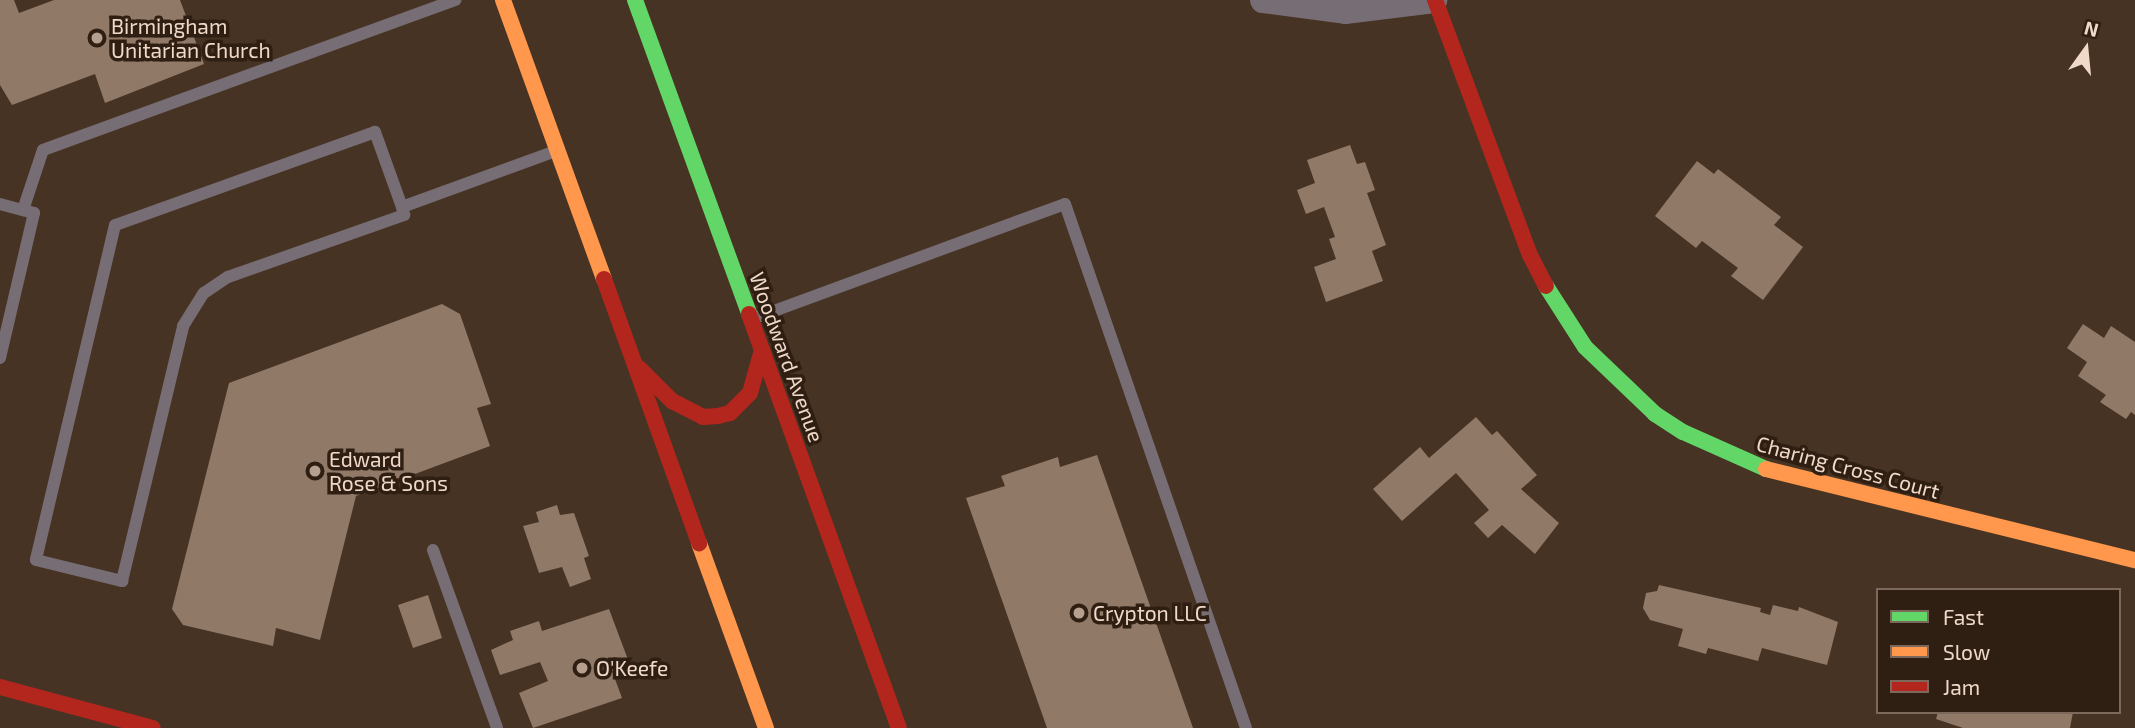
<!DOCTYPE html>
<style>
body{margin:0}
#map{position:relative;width:2135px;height:728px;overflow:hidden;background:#473323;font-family:"Exo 2",sans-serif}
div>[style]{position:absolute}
.building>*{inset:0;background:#917967}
.lane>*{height:12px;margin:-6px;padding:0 6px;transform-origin:6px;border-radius:6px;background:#776e75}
.street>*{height:26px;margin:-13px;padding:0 13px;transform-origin:13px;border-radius:13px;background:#776e75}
.fast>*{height:16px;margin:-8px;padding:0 8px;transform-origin:8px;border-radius:8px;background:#63d668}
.slow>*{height:16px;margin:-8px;padding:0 8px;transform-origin:8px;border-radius:8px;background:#ff974d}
.jam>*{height:16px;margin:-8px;padding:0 8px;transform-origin:8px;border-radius:8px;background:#b3261e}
.dots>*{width:19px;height:19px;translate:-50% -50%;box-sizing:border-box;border:4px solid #2f1e12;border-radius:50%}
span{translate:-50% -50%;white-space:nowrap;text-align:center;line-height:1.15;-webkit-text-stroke:7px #2f1e12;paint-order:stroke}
.poi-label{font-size:21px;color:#f0d9c9}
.left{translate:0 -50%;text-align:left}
.street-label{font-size:21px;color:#f0d9c9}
.legend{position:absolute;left:1876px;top:588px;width:245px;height:126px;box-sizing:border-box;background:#2f1e12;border:2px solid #7c695b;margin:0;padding:9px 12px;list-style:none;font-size:21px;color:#f0d9c9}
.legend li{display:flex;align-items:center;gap:14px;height:35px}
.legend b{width:35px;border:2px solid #7c695b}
.north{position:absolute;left:2051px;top:14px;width:70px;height:70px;-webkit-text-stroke:5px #2f1e12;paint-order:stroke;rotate:15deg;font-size:19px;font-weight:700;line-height:28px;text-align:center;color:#f0d9c9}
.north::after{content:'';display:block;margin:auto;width:24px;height:32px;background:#f0d9c9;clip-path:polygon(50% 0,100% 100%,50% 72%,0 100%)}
</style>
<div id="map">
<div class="building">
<div style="clip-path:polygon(0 0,14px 0,19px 13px,54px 0,180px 0,204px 64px,105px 103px,95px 74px,12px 105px,0 85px)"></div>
<div style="clip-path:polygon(1350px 145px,1357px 164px,1365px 162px,1375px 190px,1367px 193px,1386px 245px,1372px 251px,1383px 281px,1326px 302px,1314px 267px,1336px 259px,1329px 239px,1335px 237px,1324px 207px,1306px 214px,1297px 190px,1315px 183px,1307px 160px)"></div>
<div style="clip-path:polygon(1697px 161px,1714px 174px,1718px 169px,1781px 217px,1774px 225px,1803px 247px,1763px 300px,1731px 276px,1738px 268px,1702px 241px,1696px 248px,1655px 216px)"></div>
<div style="clip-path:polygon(442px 304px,460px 314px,491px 404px,477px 408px,490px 446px,356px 496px,320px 640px,276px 628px,273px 646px,183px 625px,172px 609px,229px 383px)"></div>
<div style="clip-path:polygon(2083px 324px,2104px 338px,2111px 326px,2135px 342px,2135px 415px,2131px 412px,2126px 419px,2100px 402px,2106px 395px,2078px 376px,2087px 362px,2067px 348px)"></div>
<div style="clip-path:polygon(1476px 417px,1492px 435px,1497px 431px,1537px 475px,1521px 489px,1559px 523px,1535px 554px,1502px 525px,1488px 538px,1474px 523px,1489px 510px,1456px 473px,1402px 521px,1373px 489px,1420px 447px,1429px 458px)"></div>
<div style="clip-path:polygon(1097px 455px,1193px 728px,1047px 728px,966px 498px,1005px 486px,1001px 476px,1058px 457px,1060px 467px)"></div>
<div style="clip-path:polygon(557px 505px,560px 515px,574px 513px,589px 556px,584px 558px,591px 579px,570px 587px,562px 567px,539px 573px,523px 526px,539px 522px,536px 512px)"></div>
<div style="clip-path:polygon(1659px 585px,1761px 608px,1760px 612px,1770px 615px,1773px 605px,1798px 611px,1799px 607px,1838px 622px,1827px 665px,1762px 648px,1758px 661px,1708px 648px,1706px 654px,1678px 646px,1683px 629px,1650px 620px,1643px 608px,1646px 593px,1657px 591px)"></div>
<div style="clip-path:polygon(428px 595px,442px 638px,413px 648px,398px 605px)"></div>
<div style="clip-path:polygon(609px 609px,630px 665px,612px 671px,622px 698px,533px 728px,519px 693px,548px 681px,540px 662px,500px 675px,491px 650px,513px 640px,510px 631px,539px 621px,542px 631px)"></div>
<div style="clip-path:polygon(1938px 712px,2073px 712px,2070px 728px,1963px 728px,1936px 719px)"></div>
</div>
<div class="lane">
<div style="left:0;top:204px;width:24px;rotate:15deg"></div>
<div style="left:23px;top:210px;width:63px;rotate:-71.6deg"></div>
<div style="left:43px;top:150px;width:439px;rotate:-20deg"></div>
<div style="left:402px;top:207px;width:80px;rotate:-109.8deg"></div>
<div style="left:375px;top:132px;width:276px;rotate:160.3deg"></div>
<div style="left:115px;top:225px;width:344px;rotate:103.3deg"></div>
<div style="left:36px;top:560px;width:89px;rotate:13.7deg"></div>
<div style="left:122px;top:581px;width:262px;rotate:-76.5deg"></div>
<div style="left:183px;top:326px;width:39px;rotate:-58deg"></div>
<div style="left:204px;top:293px;width:29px;rotate:-34deg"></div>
<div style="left:228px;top:277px;width:187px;rotate:-19.4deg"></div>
<div style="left:404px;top:215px;width:8px;rotate:-104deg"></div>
<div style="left:402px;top:207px;width:161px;rotate:-20deg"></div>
<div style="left:755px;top:318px;width:330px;rotate:-20.2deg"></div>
<div style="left:1065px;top:204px;width:554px;rotate:70.94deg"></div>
<div style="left:0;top:358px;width:149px;rotate:-76.8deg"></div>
<div style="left:34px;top:213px;width:11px;rotate:-165deg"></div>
<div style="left:433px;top:550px;width:189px;rotate:70.2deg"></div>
</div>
<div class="street">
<div style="left:1263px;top:0;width:83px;rotate:7.6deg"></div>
<div style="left:1345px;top:11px;width:90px;rotate:-7deg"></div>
</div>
<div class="fast">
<div style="left:635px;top:0;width:334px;rotate:70deg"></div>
<div style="left:1546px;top:286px;width:72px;rotate:57.4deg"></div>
<div style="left:1585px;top:347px;width:97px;rotate:43.7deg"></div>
<div style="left:1655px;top:414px;width:33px;rotate:33deg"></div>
<div style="left:1683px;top:432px;width:91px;rotate:24deg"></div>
</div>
<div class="slow">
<div style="left:503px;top:0;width:297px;rotate:70.1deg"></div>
<div style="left:1766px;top:469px;width:380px;rotate:13.9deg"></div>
<div style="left:699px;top:543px;width:197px;rotate:70.1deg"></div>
</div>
<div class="jam">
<div style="left:1435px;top:0;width:270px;rotate:69.6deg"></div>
<div style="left:1529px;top:253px;width:37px;rotate:63deg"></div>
<div style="left:604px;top:279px;width:281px;rotate:70.2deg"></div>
<div style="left:749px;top:314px;width:440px;rotate:70.1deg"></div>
<div style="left:639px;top:368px;width:47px;rotate:45deg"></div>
<div style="left:672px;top:401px;width:35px;rotate:27deg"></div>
<div style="left:703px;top:417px;width:15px;rotate:-4deg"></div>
<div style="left:718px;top:416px;width:12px;rotate:-14deg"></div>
<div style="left:730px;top:413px;width:28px;rotate:-45deg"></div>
<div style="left:750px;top:393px;width:45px;rotate:-74.4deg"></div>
<div style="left:0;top:687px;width:158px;rotate:15deg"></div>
</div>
<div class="dots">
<div style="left:97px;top:38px;background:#b59f8f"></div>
<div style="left:315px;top:471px;background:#b59f8f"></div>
<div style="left:1079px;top:613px;background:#b59f8f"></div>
<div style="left:582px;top:668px;background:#b59f8f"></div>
</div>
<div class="poi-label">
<span class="left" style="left:111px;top:38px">Birmingham<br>Unitarian Church</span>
<span class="left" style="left:329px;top:471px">Edward<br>Rose &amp; Sons</span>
<span class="left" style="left:1093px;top:613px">Crypton LLC</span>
<span class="left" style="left:596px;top:668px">O'Keefe</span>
</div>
<div class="street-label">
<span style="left:787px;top:357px;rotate:70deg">Woodward Avenue</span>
<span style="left:1848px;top:467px;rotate:15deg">Charing Cross Court</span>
</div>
<ul class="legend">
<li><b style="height:9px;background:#63d668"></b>Fast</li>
<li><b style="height:9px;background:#ff974d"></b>Slow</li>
<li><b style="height:9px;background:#b3261e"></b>Jam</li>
</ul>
<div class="north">N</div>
</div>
